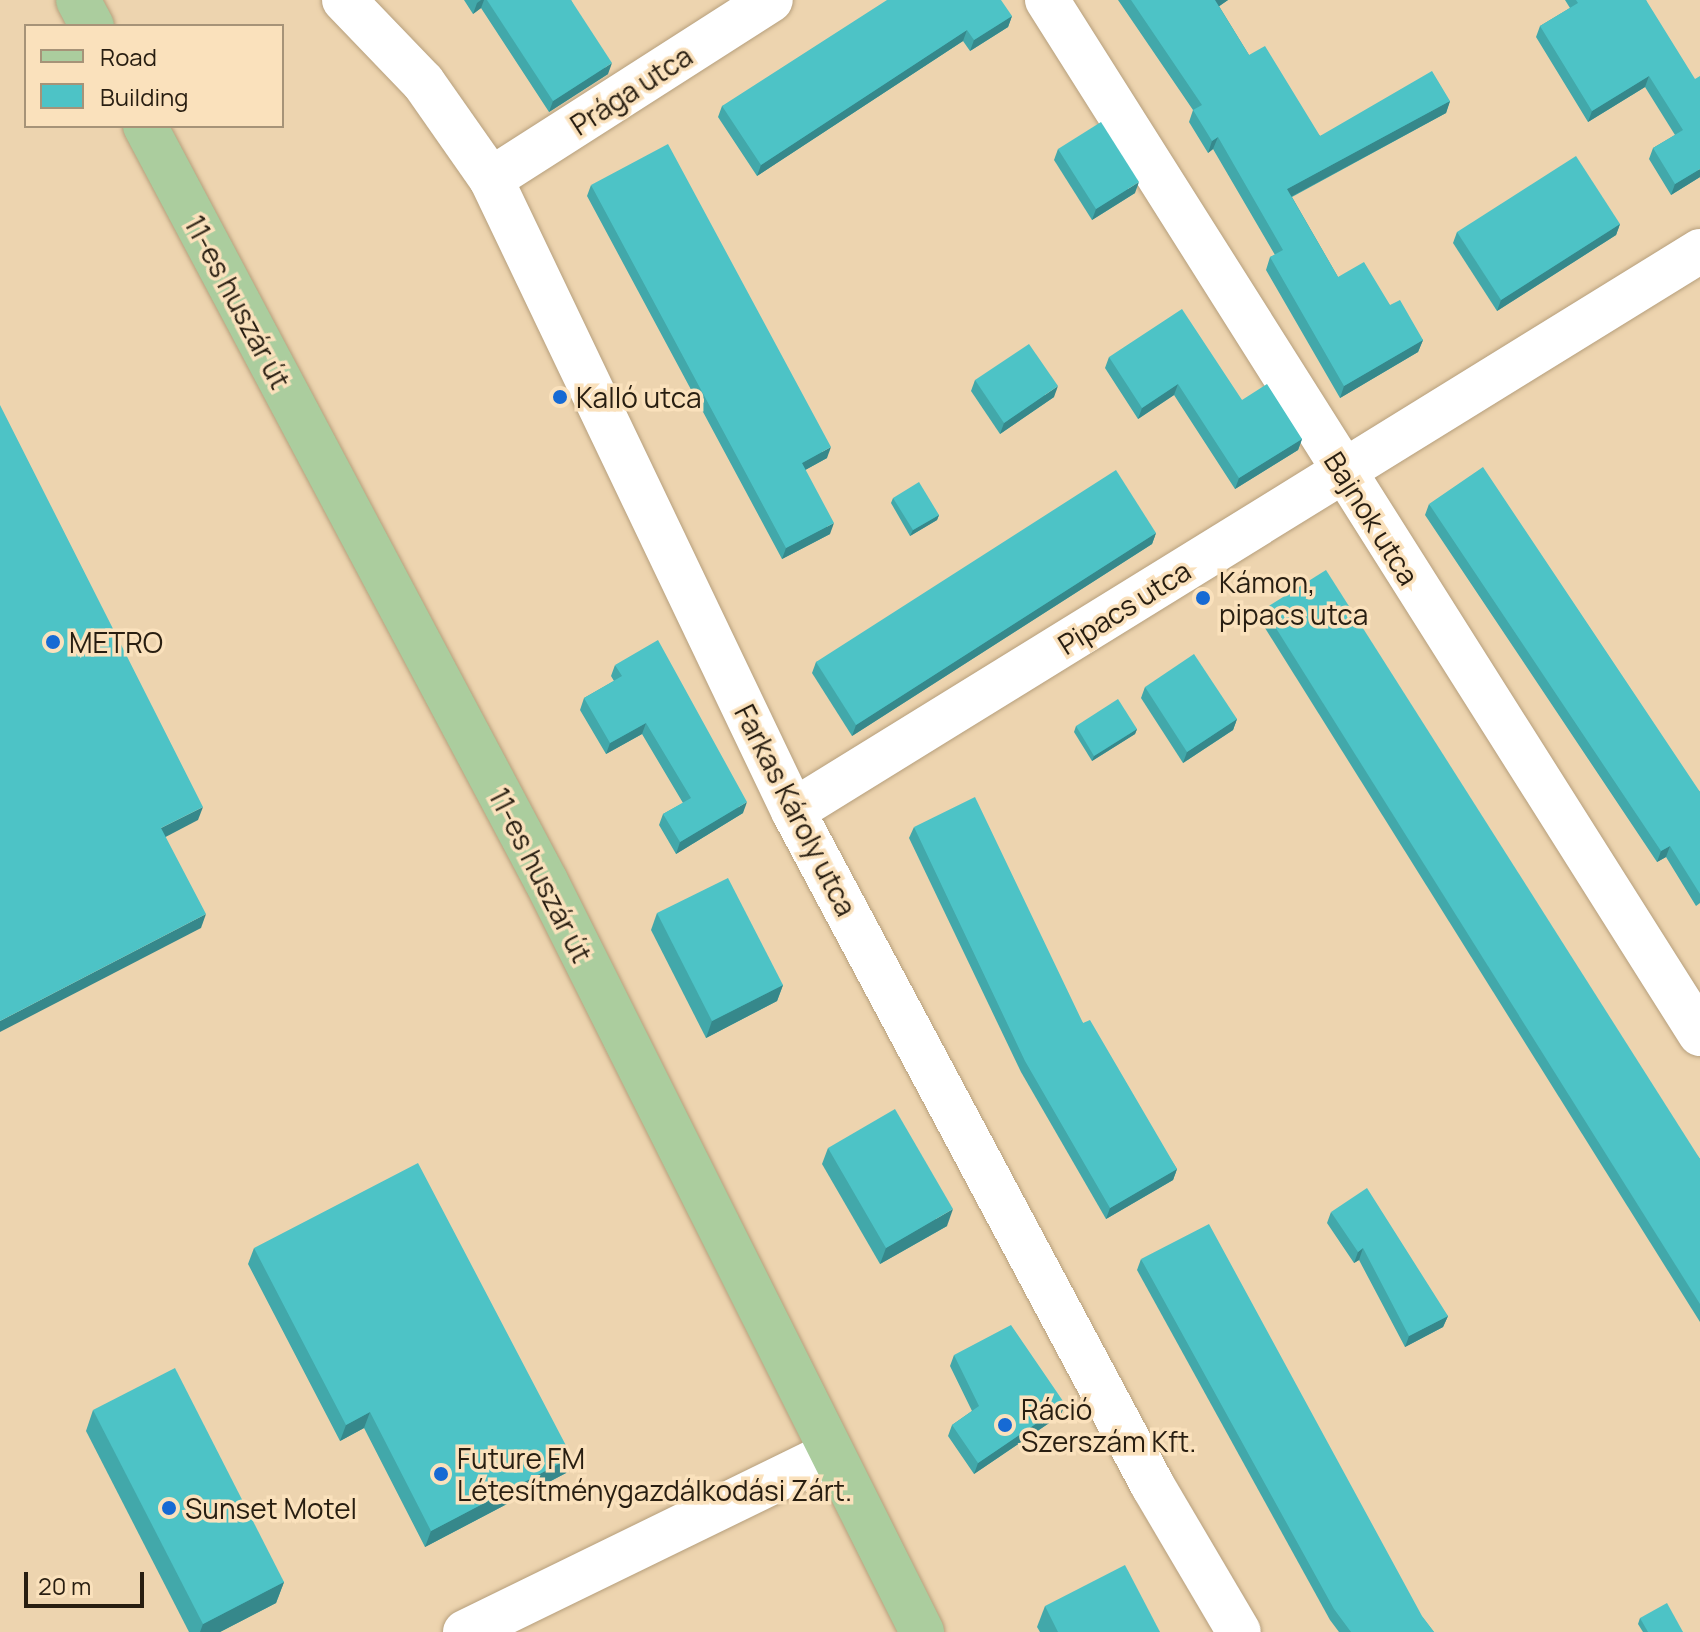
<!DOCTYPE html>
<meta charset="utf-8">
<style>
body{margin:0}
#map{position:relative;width:1700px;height:1632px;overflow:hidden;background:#edd4af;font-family:Manrope,sans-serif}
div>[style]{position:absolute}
.roads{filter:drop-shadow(0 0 2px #b69f7c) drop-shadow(0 0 2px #b69f7c)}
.street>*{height:44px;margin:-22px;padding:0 22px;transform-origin:22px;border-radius:22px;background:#fff}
.primary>*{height:44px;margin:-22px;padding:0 22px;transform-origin:22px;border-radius:22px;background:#abcd9e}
.wall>*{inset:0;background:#42a8aa}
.shaded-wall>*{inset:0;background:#36888b}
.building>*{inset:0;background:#4dc3c6}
.dots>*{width:22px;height:22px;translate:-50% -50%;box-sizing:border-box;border:4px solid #fae1bc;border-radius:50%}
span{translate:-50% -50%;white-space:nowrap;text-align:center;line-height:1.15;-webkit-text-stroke:7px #fae1bc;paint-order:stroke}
.street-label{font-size:28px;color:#281e11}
.poi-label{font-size:28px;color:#281e11}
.left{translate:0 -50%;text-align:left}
.legend{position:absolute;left:24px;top:24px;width:260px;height:104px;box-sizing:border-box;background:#fae1bc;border:2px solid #a69378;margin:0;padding:10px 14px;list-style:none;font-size:24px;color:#281e11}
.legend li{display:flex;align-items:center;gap:16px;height:40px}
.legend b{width:40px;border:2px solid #a69378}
.scale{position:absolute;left:24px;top:1572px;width:120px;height:36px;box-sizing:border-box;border:4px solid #281e11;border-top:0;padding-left:10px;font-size:24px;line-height:28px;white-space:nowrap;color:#281e11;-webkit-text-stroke:6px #fae1bc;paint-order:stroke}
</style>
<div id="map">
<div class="roads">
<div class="street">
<div style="left:344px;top:0;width:114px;rotate:46.1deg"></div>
<div style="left:423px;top:82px;width:118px;rotate:55deg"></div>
<div style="left:491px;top:179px;width:700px;rotate:64.46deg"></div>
<div style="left:793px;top:811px;width:765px;rotate:61.93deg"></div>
<div style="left:1153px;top:1486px;width:169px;rotate:59.5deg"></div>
<div style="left:1047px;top:0;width:1223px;rotate:57.73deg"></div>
<div style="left:491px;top:179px;width:332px;rotate:-32.6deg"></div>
<div style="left:793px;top:811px;width:1066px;rotate:-31.69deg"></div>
<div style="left:465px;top:1632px;width:408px;rotate:-26deg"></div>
</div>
<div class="primary">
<div style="left:78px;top:0;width:30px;rotate:62deg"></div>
<div style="left:145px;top:126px;width:855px;rotate:62.03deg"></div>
<div style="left:546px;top:881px;width:840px;rotate:63.4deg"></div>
</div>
</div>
<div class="wall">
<div style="clip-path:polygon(464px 0,571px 0,608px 74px,549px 112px,481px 8px,473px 14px)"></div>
<div style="clip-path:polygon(1118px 0,1228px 0,1219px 6px,1249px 55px,1320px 136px,1450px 101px,1446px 113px,1292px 197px,1338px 277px,1390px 305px,1423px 340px,1418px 352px,1340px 398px,1266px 270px,1270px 257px,1275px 255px,1213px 149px,1208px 153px,1189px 122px,1193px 110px)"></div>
<div style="clip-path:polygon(1565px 0,1646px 0,1700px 177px,1671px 195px,1649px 159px,1653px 148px,1675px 135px,1645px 87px,1588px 122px,1536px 37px,1540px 26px,1570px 8px)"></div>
<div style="clip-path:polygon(1012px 16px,1008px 27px,970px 51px,963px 41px,757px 176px,718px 117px,722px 106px)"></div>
<div style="clip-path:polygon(1058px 149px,1135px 193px,1092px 220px,1054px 160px)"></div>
<div style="clip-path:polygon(591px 185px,827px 458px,805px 470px,830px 534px,782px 559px,587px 196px)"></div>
<div style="clip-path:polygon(1620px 224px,1616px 235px,1497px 311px,1453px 243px,1457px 232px)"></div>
<div style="clip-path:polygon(1109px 357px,1242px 400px,1302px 439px,1298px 450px,1235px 489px,1174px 395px,1138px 419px,1105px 368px)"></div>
<div style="clip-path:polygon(975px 380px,1054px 397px,1000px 434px,971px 391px)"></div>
<div style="clip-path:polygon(893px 498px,939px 515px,937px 520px,910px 536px,891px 503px)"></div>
<div style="clip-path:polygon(1429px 504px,1700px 792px,1700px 903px,1696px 906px,1666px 857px,1657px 862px,1425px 515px)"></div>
<div style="clip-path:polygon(1156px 533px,1152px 544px,852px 736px,812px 673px,816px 662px)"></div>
<div style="clip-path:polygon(1264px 609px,1700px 1159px,1700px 1322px,1260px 620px)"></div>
<div style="clip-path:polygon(615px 665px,743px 813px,676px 854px,659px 825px,663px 814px,683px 803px,642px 734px,606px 754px,580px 710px,584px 698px,614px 681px,611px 676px)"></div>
<div style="clip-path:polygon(1145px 687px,1237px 719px,1233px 730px,1183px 763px,1141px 698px)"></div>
<div style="clip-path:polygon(1076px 726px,1137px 729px,1135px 734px,1092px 761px,1074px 732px)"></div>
<div style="clip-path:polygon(914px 827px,1083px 1023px,1177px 1169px,1173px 1180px,1106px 1219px,1021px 1072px,909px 838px)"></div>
<div style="clip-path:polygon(657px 913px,783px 985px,777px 1001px,706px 1038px,651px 930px)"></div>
<div style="clip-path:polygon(828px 1148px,947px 1226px,880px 1264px,822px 1164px)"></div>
<div style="clip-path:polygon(1331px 1212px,1448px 1316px,1443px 1327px,1405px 1347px,1359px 1260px,1354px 1263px,1327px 1223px)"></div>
<div style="clip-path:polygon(254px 1248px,572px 1457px,566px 1473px,425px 1547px,364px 1428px,340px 1441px,248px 1264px)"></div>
<div style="clip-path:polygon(1141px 1259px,1434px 1632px,1339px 1632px,1330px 1620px,1137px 1270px)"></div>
<div style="clip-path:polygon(954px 1355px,1061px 1415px,974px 1474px,948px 1436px,952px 1425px,972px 1411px,950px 1366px)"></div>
<div style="clip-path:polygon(93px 1410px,284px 1582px,276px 1603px,220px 1632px,189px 1632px,86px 1431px)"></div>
<div style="clip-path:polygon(1045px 1606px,1160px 1632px,1040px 1632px,1037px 1627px)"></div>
<div style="clip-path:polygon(1640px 1618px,1683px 1632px,1643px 1632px,1638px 1624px)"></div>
</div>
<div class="shaded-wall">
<div style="clip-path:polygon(481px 0,484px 0,481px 8px,473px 14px,477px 3px)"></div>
<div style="clip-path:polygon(1215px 0,1228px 0,1211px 12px)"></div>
<div style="clip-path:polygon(1012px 16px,1008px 27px,970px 51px,974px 40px)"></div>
<div style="clip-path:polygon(967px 30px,963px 41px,757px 176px,761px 165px)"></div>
<div style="clip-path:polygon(612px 63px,608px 74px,549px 112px,553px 101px)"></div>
<div style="clip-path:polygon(1649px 76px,1645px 87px,1588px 122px,1592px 111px)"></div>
<div style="clip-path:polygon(1450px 101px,1446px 113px,1283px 201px,1287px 189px)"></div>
<div style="clip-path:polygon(1218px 137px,1213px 149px,1208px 153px,1212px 141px)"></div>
<div style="clip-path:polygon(1700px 169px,1700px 177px,1671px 195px,1675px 184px)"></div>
<div style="clip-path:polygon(1139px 182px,1135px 193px,1092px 220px,1096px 209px)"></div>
<div style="clip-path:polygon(1620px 224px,1616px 235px,1497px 311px,1501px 300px)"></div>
<div style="clip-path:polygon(1423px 340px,1418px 352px,1340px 398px,1344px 386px)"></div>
<div style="clip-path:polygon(1178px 384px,1174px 395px,1138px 419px,1142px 408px)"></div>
<div style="clip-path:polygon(1058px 386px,1054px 397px,1000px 434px,1004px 423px)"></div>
<div style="clip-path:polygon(1302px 439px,1298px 450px,1235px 489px,1239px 478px)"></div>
<div style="clip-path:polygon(831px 447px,827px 458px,798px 474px,802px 463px)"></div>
<div style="clip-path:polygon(939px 515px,937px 520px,910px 536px,913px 530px)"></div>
<div style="clip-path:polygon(834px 523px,830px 534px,782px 559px,786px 548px)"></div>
<div style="clip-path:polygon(1156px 533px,1152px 544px,852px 736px,856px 725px)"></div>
<div style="clip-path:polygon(1237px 719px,1233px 730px,1183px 763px,1187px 752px)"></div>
<div style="clip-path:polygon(646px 723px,642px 734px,606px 754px,610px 743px)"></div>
<div style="clip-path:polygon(1137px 729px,1135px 734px,1092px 761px,1094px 756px)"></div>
<div style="clip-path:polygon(747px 802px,743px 813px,676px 854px,680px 842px)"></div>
<div style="clip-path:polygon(203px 807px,198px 820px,156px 842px,161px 828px)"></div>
<div style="clip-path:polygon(1670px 846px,1666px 857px,1657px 862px,1661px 851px)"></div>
<div style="clip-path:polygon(206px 914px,201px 928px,0 1032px,0 1021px)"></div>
<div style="clip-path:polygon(783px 985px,777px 1001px,706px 1038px,712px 1021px)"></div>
<div style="clip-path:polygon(1177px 1169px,1173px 1180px,1106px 1219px,1110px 1208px)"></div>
<div style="clip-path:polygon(953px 1209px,947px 1226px,880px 1264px,886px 1248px)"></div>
<div style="clip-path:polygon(1363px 1248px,1359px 1260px,1354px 1263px,1358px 1252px)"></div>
<div style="clip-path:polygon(1448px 1316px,1443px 1327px,1405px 1347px,1409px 1336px)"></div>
<div style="clip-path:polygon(1065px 1404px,1061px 1415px,974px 1474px,978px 1463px)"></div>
<div style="clip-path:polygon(370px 1412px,364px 1428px,340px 1441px,346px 1425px)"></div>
<div style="clip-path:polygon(572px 1457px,566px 1473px,425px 1547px,431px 1531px)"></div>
<div style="clip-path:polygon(284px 1582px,276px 1603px,220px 1632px,200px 1632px,203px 1624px)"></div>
</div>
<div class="building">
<div style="clip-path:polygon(487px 0,571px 0,612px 63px,553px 101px)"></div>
<div style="clip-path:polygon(887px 0,1001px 0,1012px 16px,974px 40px,967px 30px,761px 165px,722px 106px)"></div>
<div style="clip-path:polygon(1131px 0,1215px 0,1249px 55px,1265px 46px,1320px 136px,1432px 71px,1450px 101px,1287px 189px,1338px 277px,1364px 262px,1390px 305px,1400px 300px,1423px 340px,1344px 386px,1270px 257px,1283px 250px,1218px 137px,1212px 141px,1193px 110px,1202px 105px)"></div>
<div style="clip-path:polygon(1576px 0,1646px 0,1695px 79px,1700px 76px,1700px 169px,1675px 184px,1653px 148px,1683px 130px,1649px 76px,1592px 111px,1540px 26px,1578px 3px)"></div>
<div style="clip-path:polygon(1101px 122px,1139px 182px,1096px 209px,1058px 149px)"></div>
<div style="clip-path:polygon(668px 144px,831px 447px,802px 463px,834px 523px,786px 548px,591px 185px)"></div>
<div style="clip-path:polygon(1576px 156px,1620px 224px,1501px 300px,1457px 232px)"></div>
<div style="clip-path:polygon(1182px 309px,1242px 400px,1267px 384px,1302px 439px,1239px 478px,1178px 384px,1142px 408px,1109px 357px)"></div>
<div style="clip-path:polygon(1029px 344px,1058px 386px,1004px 423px,975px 380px)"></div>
<div style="clip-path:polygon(0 405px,203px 807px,161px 828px,206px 914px,0 1021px)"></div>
<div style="clip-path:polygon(1483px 467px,1700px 792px,1700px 894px,1670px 846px,1661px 851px,1429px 504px)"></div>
<div style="clip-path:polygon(1116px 470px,1156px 533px,856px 725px,816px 662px)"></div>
<div style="clip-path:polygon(919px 482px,939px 515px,913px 530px,893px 498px)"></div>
<div style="clip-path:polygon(1326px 570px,1700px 1159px,1700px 1304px,1264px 609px)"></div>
<div style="clip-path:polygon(658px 640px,747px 802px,680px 842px,663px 814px,691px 798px,646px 723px,610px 743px,584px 698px,622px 676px,615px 665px)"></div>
<div style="clip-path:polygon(1194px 654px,1237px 719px,1187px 752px,1145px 687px)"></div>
<div style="clip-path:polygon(1118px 699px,1137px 729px,1094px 756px,1076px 726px)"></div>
<div style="clip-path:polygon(975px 797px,1083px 1023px,1090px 1020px,1177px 1169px,1110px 1208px,1025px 1061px,914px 827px)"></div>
<div style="clip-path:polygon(728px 878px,783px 985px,712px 1021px,657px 913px)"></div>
<div style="clip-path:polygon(895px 1109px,953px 1209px,886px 1248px,828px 1148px)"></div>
<div style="clip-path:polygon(418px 1163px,572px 1457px,431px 1531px,370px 1412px,346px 1425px,254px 1248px)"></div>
<div style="clip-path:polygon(1367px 1188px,1448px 1316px,1409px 1336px,1363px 1248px,1358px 1252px,1331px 1212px)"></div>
<div style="clip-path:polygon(1209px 1224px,1422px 1616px,1434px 1632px,1351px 1632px,1334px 1609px,1141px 1259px)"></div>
<div style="clip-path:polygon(1011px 1325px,1065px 1404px,978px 1463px,952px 1425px,979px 1406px,954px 1355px)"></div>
<div style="clip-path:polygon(175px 1368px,284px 1582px,203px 1624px,93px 1410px)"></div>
<div style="clip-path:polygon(1125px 1565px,1160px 1632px,1058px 1632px,1045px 1606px)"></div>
<div style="clip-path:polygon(1667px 1603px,1683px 1632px,1648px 1632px,1640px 1618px)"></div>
</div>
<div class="dots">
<div style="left:560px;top:397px;background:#166ad4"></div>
<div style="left:1203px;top:598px;background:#166ad4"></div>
<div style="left:53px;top:642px;background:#166ad4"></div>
<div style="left:1005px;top:1425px;background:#166ad4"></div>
<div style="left:441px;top:1474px;background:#166ad4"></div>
<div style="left:169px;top:1508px;background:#166ad4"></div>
</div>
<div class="street-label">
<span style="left:631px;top:90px;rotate:-33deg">Prága utca</span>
<span style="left:238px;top:302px;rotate:62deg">11-es huszár út</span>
<span style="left:1372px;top:518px;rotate:58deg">Bajnok utca</span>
<span style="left:1124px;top:607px;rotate:-32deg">Pipacs utca</span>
<span style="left:796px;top:810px;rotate:63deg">Farkas Károly utca</span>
<span style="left:541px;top:875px;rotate:63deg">11-es huszár út</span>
</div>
<div class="poi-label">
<span class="left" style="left:576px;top:397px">Kalló utca</span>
<span class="left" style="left:1219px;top:598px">Kámon,<br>pipacs utca</span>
<span class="left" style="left:69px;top:642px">METRO</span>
<span class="left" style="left:1021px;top:1425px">Ráció<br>Szerszám Kft.</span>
<span class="left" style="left:457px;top:1474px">Future FM<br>Létesítménygazdálkodási Zárt.</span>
<span class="left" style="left:185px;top:1508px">Sunset Motel</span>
</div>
<ul class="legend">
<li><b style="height:10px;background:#abcd9e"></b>Road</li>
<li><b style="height:22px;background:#4dc3c6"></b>Building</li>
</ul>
<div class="scale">20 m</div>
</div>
